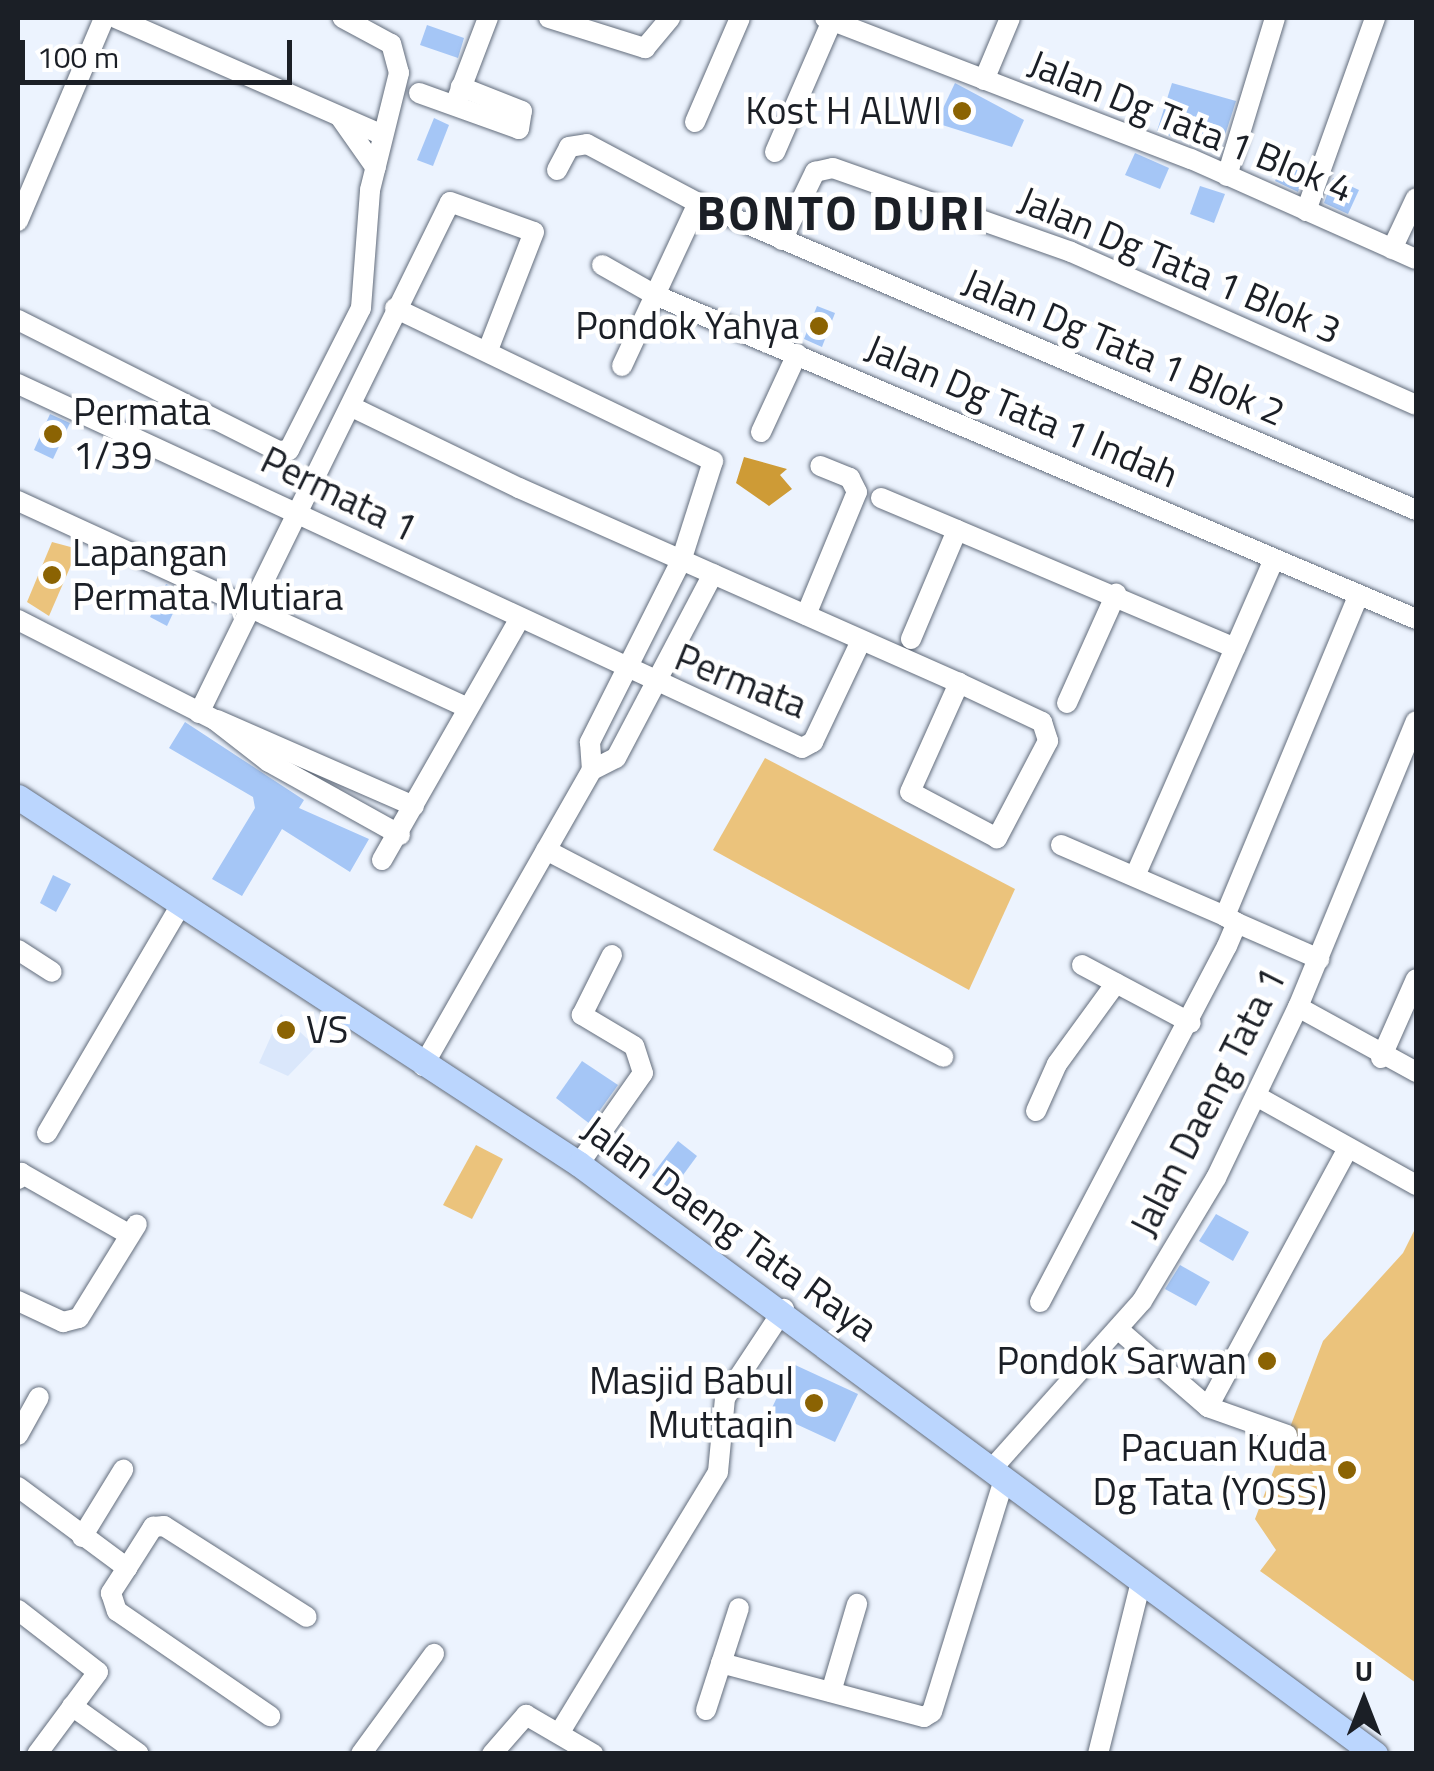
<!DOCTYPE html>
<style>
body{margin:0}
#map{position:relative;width:1434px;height:1771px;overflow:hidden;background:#ecf3fe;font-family:"Titillium Web",sans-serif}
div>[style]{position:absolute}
.built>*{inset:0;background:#dae7fb}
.green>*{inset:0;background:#ebc37c}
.water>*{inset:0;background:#ce9b36}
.building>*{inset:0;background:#a5c6f6}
.roads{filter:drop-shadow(0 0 2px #636d7c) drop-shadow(0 0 2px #636d7c)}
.minor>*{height:20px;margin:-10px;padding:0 10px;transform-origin:10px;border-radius:10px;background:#fff}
.major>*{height:25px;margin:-12.5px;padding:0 12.5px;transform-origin:12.5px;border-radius:12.5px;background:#bbd6fe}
.dots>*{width:28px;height:28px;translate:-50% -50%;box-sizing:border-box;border:5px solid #fff;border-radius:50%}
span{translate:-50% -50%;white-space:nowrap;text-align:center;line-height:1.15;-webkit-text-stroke:9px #fff;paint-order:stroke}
.poi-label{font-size:38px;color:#1b1f26}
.right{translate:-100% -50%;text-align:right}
.left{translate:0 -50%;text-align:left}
.street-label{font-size:38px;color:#1b1f26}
.district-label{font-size:48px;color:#1b1f26;font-weight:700;letter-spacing:2.5px}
.frame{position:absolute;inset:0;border:20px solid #1b1f26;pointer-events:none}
.north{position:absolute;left:1314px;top:1651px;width:100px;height:100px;-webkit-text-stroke:8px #fff;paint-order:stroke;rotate:0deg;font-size:28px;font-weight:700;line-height:40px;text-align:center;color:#1b1f26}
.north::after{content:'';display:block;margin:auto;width:35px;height:45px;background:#1b1f26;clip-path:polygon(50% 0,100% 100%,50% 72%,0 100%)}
.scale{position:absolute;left:20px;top:40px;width:272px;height:45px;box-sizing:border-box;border:5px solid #1b1f26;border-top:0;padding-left:12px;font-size:30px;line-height:35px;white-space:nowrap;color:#1b1f26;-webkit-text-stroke:8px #fff;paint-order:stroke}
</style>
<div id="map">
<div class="built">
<div style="clip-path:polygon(281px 1014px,316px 1047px,288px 1076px,259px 1063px)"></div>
</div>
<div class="green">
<div style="clip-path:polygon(52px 542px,78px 549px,49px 616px,27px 602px)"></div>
<div style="clip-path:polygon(765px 758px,1015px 889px,969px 990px,713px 850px)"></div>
<div style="clip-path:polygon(476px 1145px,503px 1159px,472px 1219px,443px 1205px)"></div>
<div style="clip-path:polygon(1416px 1227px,1416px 1683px,1260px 1571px,1276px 1550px,1255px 1519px,1323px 1341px,1403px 1253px)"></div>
</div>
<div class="water">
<div style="clip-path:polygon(744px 457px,787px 469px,780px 475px,792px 489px,769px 506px,736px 483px)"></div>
</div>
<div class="building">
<div style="clip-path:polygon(427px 25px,464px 38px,458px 58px,420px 45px)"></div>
<div style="clip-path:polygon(955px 83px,1024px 120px,1012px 147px,936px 123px)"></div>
<div style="clip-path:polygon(1172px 83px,1236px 101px,1219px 154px,1157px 131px)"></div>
<div style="clip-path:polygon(434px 118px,449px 125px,433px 166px,417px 160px)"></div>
<div style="clip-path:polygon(1135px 153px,1169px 168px,1160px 189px,1125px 175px)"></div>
<div style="clip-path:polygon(1284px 162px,1305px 172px,1298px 192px,1275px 181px)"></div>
<div style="clip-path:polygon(1333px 178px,1359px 190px,1348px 214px,1324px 203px)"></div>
<div style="clip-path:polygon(1200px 186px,1225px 194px,1214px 223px,1190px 214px)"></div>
<div style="clip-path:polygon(817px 306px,835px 313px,822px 347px,804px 339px)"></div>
<div style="clip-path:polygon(50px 414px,70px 423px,53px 459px,34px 450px)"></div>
<div style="clip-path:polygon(166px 584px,183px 592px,167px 626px,150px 617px)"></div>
<div style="clip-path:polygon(185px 722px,304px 800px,299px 808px,369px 839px,350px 872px,282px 829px,242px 896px,212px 879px,255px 808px,253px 797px,169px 748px)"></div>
<div style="clip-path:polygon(53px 875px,71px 884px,56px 912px,40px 903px)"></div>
<div style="clip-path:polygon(582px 1061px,618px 1085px,590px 1124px,556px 1098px)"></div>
<div style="clip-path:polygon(678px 1141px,697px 1156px,672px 1190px,652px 1175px)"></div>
<div style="clip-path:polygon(1216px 1214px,1249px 1232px,1233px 1261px,1199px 1241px)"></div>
<div style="clip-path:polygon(1180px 1265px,1210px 1282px,1196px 1306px,1165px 1289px)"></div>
<div style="clip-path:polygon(793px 1364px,858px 1394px,835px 1442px,770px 1412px)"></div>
</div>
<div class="roads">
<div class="minor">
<div style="left:116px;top:18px;width:291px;rotate:23.7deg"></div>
<div style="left:549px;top:18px;width:101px;rotate:17.4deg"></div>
<div style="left:645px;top:48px;width:39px;rotate:-50deg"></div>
<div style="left:825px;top:18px;width:392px;rotate:21.1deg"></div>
<div style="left:1191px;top:159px;width:246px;rotate:24deg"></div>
<div style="left:984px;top:80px;width:67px;rotate:-67.2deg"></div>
<div style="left:419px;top:93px;width:106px;rotate:19.8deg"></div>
<div style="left:519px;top:129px;width:18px;rotate:-81deg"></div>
<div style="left:522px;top:111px;width:66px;rotate:-158.5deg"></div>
<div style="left:457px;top:99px;width:87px;rotate:-69.1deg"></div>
<div style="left:340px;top:117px;width:62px;rotate:54.8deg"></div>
<div style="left:695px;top:122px;width:113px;rotate:-66.6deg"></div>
<div style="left:775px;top:152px;width:143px;rotate:-66.5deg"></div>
<div style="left:557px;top:170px;width:26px;rotate:-62deg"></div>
<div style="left:569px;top:147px;width:18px;rotate:-9deg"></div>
<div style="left:587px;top:144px;width:126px;rotate:28deg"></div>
<div style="left:698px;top:203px;width:781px;rotate:23.15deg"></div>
<div style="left:1227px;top:176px;width:165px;rotate:-73.1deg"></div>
<div style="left:1306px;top:211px;width:205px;rotate:-70.3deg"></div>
<div style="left:18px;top:221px;width:220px;rotate:-67deg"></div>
<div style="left:782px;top:240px;width:76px;rotate:-64.1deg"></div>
<div style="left:815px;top:172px;width:18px;rotate:-13deg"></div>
<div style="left:833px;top:168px;width:252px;rotate:19.4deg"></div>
<div style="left:1071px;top:252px;width:377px;rotate:23.9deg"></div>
<div style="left:1392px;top:249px;width:56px;rotate:-64.8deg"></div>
<div style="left:602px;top:265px;width:61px;rotate:29.5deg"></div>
<div style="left:655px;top:295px;width:827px;rotate:23.06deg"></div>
<div style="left:395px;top:308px;width:353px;rotate:25.7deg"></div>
<div style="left:713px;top:461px;width:105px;rotate:107.7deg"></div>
<div style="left:681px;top:561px;width:203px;rotate:116.7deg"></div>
<div style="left:590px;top:742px;width:28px;rotate:86deg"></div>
<div style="left:18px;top:320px;width:292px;rotate:26.7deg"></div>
<div style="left:279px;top:451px;width:10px;rotate:-6deg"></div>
<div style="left:289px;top:450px;width:159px;rotate:-63.1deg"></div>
<div style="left:361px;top:308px;width:118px;rotate:-85.6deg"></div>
<div style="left:370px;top:190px;width:121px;rotate:-76.1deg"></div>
<div style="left:399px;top:73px;width:30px;rotate:-105deg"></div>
<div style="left:391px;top:44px;width:55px;rotate:-151.6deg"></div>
<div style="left:622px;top:366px;width:180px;rotate:-65deg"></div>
<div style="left:18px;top:384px;width:864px;rotate:24.9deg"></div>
<div style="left:802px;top:748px;width:13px;rotate:-29deg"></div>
<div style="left:813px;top:742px;width:112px;rotate:-64.6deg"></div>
<div style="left:352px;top:407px;width:186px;rotate:25.9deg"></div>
<div style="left:519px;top:488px;width:481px;rotate:23.9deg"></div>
<div style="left:959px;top:683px;width:92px;rotate:25.2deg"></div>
<div style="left:1042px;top:722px;width:20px;rotate:72deg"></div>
<div style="left:1048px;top:741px;width:110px;rotate:117.7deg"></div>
<div style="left:997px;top:838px;width:98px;rotate:-152.1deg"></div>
<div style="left:910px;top:792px;width:120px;rotate:-65.8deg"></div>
<div style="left:761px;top:432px;width:86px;rotate:-65.2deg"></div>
<div style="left:881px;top:498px;width:82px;rotate:22.8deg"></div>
<div style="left:18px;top:501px;width:495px;rotate:24.7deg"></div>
<div style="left:806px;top:615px;width:133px;rotate:-67.5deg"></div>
<div style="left:857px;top:492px;width:16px;rotate:-117deg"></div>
<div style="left:850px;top:478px;width:32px;rotate:-158deg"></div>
<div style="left:18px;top:620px;width:221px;rotate:26.9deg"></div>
<div style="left:215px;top:720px;width:68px;rotate:37.9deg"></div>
<div style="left:269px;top:762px;width:150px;rotate:29.1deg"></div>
<div style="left:911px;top:639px;width:118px;rotate:-67.1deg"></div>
<div style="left:957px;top:530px;width:302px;rotate:23deg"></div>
<div style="left:1067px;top:703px;width:120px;rotate:-65.8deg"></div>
<div style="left:199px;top:713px;width:569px;rotate:-63.84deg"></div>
<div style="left:450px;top:202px;width:89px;rotate:19.7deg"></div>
<div style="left:534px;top:232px;width:127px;rotate:111.3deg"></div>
<div style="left:217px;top:720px;width:215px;rotate:23.6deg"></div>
<div style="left:1061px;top:845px;width:179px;rotate:23.4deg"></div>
<div style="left:546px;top:850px;width:448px;rotate:27.5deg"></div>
<div style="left:382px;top:860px;width:276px;rotate:-60.3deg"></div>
<div style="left:1135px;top:876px;width:344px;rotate:-66.3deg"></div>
<div style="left:1237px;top:923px;width:90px;rotate:23.7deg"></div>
<div style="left:18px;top:950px;width:40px;rotate:32.9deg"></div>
<div style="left:1082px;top:965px;width:123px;rotate:28deg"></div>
<div style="left:1298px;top:1007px;width:135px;rotate:28.8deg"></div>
<div style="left:1381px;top:1058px;width:86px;rotate:-66.1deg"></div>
<div style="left:423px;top:1066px;width:341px;rotate:-60.3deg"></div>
<div style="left:592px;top:770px;width:27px;rotate:-27deg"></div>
<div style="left:616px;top:758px;width:208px;rotate:-62.2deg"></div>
<div style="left:1258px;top:1097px;width:181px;rotate:29.1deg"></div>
<div style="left:1036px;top:1111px;width:51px;rotate:-65.9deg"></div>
<div style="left:1057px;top:1064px;width:100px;rotate:-53.9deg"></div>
<div style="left:47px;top:1133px;width:264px;rotate:-59.6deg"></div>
<div style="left:579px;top:1164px;width:111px;rotate:-54.9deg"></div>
<div style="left:643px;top:1073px;width:28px;rotate:-108deg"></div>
<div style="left:634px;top:1046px;width:61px;rotate:-149.2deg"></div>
<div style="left:582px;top:1015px;width:67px;rotate:-63.4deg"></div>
<div style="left:18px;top:1179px;width:7px;rotate:-63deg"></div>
<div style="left:21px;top:1173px;width:125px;rotate:29.6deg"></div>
<div style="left:18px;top:1301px;width:50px;rotate:25deg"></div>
<div style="left:63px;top:1322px;width:16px;rotate:-14deg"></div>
<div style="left:79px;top:1318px;width:110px;rotate:-58.3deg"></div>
<div style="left:1040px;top:1302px;width:402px;rotate:-62.3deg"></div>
<div style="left:1227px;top:946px;width:25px;rotate:-67deg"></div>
<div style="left:1237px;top:923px;width:14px;rotate:-150deg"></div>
<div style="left:1225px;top:916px;width:347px;rotate:-67.4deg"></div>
<div style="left:1119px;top:1330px;width:118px;rotate:40.9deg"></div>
<div style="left:18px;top:1435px;width:43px;rotate:-61.1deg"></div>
<div style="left:1287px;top:1435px;width:84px;rotate:-160.5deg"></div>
<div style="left:1208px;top:1407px;width:292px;rotate:-61.6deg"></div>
<div style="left:990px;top:1471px;width:228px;rotate:-48.2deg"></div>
<div style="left:1142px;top:1301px;width:144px;rotate:-59deg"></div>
<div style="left:1216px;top:1178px;width:190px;rotate:-64.4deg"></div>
<div style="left:1298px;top:1007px;width:309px;rotate:-67.6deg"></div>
<div style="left:18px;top:1487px;width:136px;rotate:36.6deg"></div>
<div style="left:127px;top:1568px;width:49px;rotate:-57.6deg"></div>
<div style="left:153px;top:1527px;width:11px;rotate:-5deg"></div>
<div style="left:164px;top:1526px;width:169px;rotate:32.5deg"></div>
<div style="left:82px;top:1537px;width:79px;rotate:-58.5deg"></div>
<div style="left:127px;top:1568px;width:30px;rotate:123deg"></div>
<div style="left:111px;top:1593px;width:19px;rotate:72deg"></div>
<div style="left:117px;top:1611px;width:186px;rotate:34.5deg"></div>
<div style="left:18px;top:1610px;width:101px;rotate:37.8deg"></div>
<div style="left:98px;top:1672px;width:102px;rotate:126.6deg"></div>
<div style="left:721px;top:1663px;width:210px;rotate:14.9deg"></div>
<div style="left:924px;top:1717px;width:9px;rotate:-32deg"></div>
<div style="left:932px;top:1712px;width:241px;rotate:-72.8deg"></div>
<div style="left:831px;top:1692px;width:92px;rotate:-73.5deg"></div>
<div style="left:72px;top:1706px;width:82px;rotate:35.6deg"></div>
<div style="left:706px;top:1710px;width:107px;rotate:-72.1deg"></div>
<div style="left:560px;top:1732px;width:304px;rotate:-58.7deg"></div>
<div style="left:718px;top:1472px;width:74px;rotate:-84.6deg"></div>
<div style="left:725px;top:1398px;width:107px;rotate:-56.5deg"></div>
<div style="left:361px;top:1754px;width:124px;rotate:-53.9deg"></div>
<div style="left:492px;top:1754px;width:52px;rotate:-48.9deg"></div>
<div style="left:526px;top:1715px;width:78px;rotate:30.2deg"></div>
<div style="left:1098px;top:1754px;width:181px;rotate:-76deg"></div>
</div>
<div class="major">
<div style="left:18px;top:797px;width:670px;rotate:33.19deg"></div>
<div style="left:579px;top:1164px;width:991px;rotate:36.55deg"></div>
</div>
</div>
<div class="dots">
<div style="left:962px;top:111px;background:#8b6303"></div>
<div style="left:819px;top:326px;background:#8b6303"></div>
<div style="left:53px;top:434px;background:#8b6303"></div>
<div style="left:52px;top:575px;background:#8b6303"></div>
<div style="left:286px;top:1030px;background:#8b6303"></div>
<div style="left:1267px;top:1361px;background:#8b6303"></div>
<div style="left:814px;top:1403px;background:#8b6303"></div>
<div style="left:1347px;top:1470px;background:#8b6303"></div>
</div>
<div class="poi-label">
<span class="right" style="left:942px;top:111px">Kost H ALWI</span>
<span class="right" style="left:799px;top:326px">Pondok Yahya</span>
<span class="left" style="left:73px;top:434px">Permata<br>1/39</span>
<span class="left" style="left:72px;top:575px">Lapangan<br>Permata Mutiara</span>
<span class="left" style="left:306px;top:1030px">VS</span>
<span class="right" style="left:1247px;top:1361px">Pondok Sarwan</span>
<span class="right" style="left:794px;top:1403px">Masjid Babul<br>Muttaqin</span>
<span class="right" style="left:1327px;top:1470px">Pacuan Kuda<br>Dg Tata (YOSS)</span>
</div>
<div class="street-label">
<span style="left:1191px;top:126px;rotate:22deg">Jalan Dg Tata 1 Blok 4</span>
<span style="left:1180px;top:265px;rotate:23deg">Jalan Dg Tata 1 Blok 3</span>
<span style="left:1124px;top:347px;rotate:23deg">Jalan Dg Tata 1 Blok 2</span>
<span style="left:1022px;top:411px;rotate:23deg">Jalan Dg Tata 1 Indah</span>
<span style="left:339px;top:494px;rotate:26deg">Permata 1</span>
<span style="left:741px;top:681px;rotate:22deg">Permata</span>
<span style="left:1208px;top:1102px;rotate:-63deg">Jalan Daeng Tata 1</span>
<span style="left:730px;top:1228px;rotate:36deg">Jalan Daeng Tata Raya</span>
</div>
<div class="district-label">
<span style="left:842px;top:213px">BONTO DURI</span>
</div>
<div class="frame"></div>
<div class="north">U</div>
<div class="scale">100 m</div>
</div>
